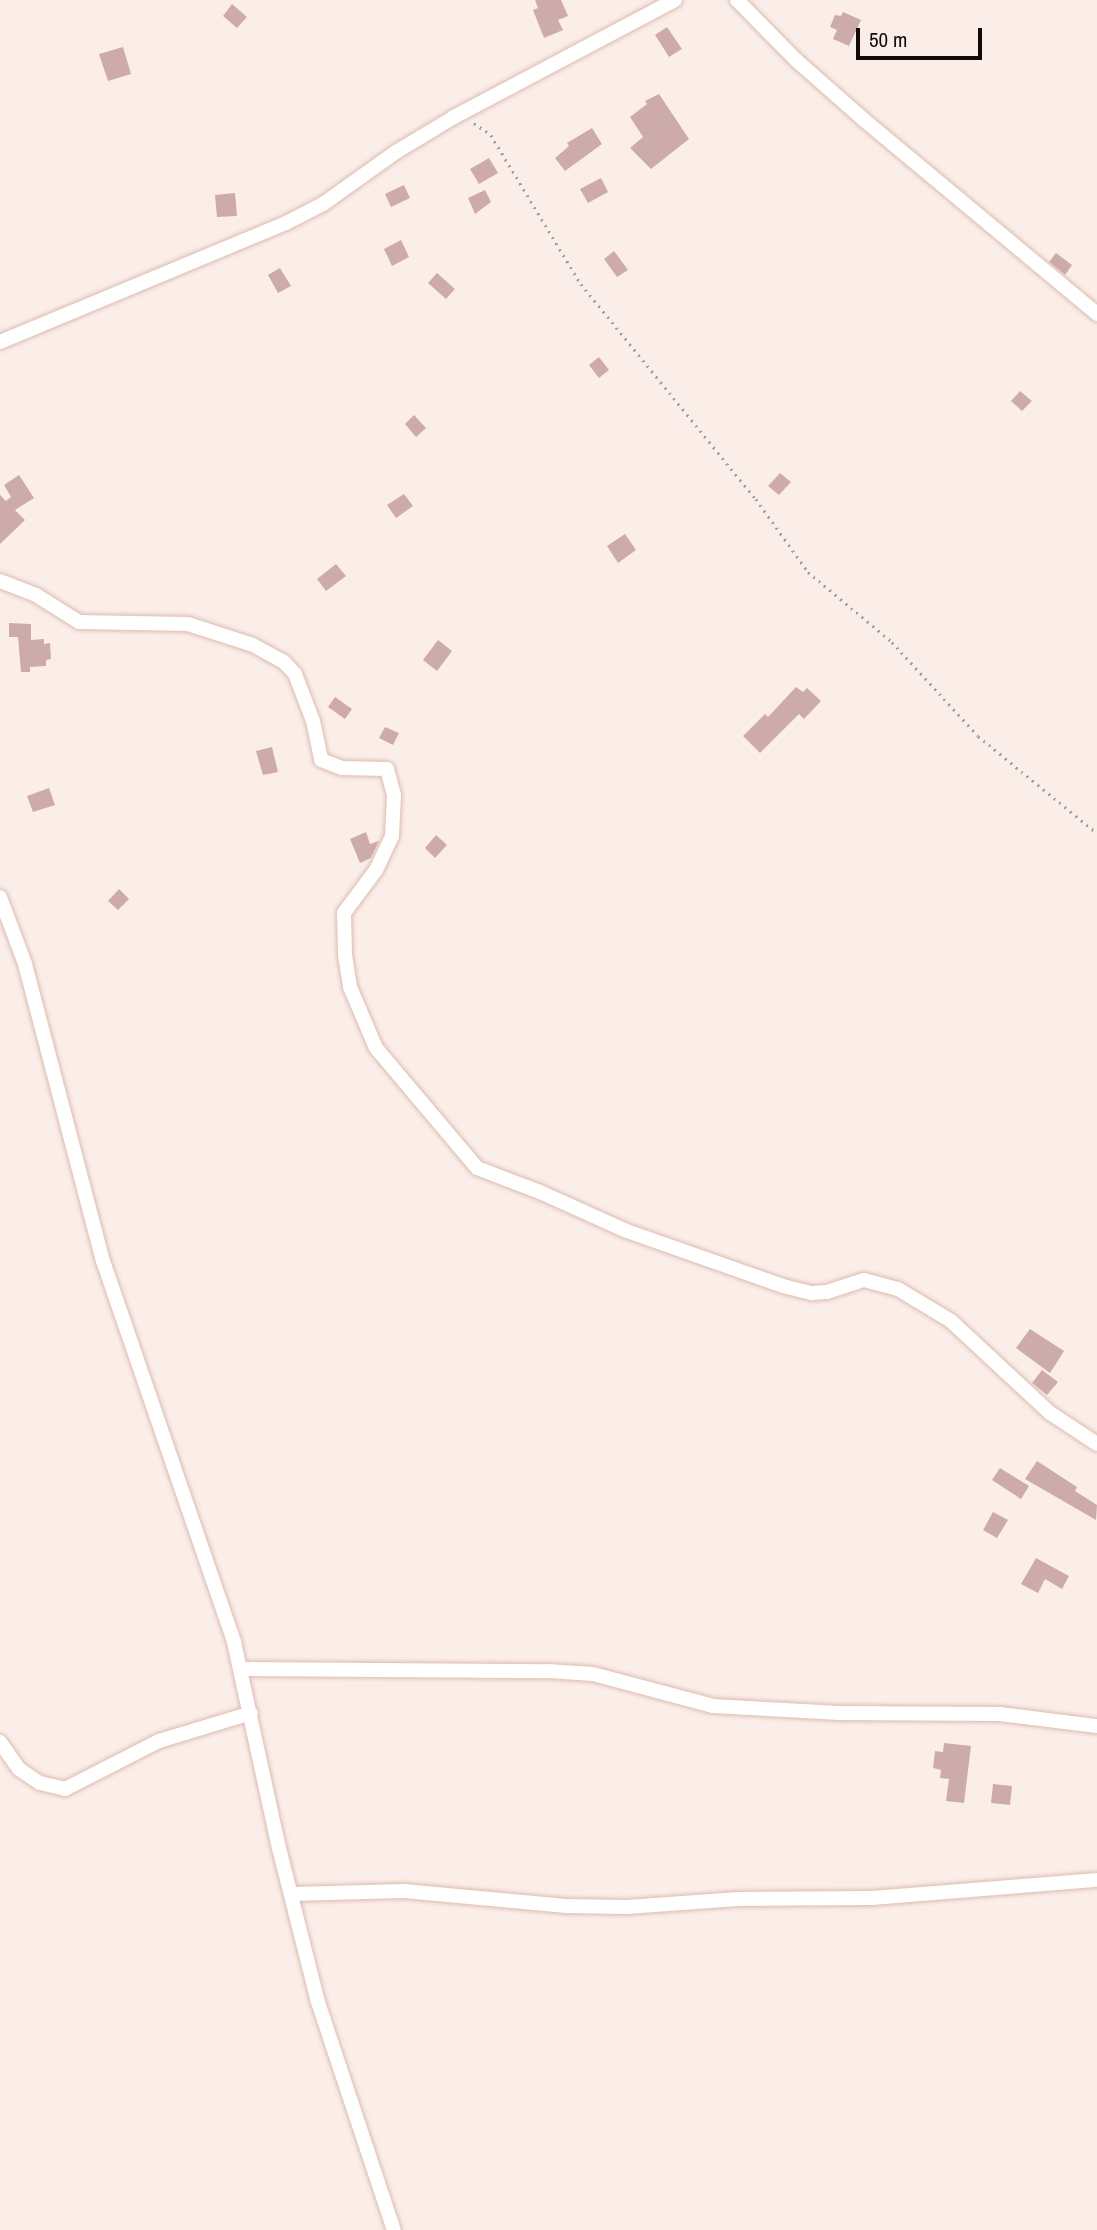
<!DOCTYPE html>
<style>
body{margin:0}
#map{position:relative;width:1097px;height:2230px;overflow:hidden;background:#fbeee9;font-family:"Archivo Narrow",sans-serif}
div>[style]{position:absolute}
.building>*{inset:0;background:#cdabaa}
.path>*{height:2.5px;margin-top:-1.25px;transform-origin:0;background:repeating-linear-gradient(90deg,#a89d98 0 2px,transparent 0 7px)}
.roads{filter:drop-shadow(0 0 2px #dbbcb0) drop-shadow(0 0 2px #dbbcb0)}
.street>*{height:14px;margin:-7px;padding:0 7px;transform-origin:7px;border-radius:7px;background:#fff}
span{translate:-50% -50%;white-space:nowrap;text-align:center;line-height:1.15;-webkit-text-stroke:5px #fbeee9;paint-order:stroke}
.scale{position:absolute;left:856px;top:28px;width:126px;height:32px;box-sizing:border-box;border:4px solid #140a07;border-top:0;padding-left:9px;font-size:21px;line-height:24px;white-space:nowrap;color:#140a07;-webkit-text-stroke:5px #fbeee9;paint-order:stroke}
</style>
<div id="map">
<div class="building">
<div style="clip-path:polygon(535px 0,561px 0,568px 16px,558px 20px,563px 30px,544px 38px,533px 10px,538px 8px)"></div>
<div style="clip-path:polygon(232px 4px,247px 17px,237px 28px,223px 16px)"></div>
<div style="clip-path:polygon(843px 12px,861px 20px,849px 46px,833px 39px,837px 30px,830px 27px,835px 15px,841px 16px)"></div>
<div style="clip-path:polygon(667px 27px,682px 49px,669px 57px,655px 35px)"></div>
<div style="clip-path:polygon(123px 47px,131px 74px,108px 81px,99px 54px)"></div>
<div style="clip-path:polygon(659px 94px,689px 139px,651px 169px,630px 148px,643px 137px,630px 117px,647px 104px,645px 101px)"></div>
<div style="clip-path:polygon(592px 128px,602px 144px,565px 171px,555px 158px,569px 146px,567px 143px)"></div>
<div style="clip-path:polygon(489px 158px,498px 173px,479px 184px,470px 169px)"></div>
<div style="clip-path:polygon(601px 178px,608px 192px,588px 203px,580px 189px)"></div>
<div style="clip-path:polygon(404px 185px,410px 198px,391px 207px,385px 194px)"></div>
<div style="clip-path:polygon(485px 190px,491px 202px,475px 214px,468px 198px)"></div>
<div style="clip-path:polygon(235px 193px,237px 216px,217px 217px,215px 195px)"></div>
<div style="clip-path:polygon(401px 240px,409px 257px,392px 266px,384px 249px)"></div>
<div style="clip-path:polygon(614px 251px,628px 270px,617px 277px,604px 259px)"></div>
<div style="clip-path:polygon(1056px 253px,1072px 265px,1065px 275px,1049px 262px)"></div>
<div style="clip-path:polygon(280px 268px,291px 286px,278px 293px,268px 275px)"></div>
<div style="clip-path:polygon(437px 273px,455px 289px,446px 299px,428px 283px)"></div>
<div style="clip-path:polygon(599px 357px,609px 370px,599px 378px,589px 365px)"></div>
<div style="clip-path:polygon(1020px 391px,1032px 401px,1022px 411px,1011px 401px)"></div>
<div style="clip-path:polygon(414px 415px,426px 428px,416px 437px,405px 424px)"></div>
<div style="clip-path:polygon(780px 473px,791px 482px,779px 495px,768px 486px)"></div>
<div style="clip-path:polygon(19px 475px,34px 498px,15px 510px,25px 520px,0 544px,0 495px,6px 501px,11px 497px,4px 485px)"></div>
<div style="clip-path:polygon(404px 494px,413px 506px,396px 518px,387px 505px)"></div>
<div style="clip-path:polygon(625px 534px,636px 550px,618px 563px,607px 546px)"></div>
<div style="clip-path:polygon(336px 564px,346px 576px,326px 591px,317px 579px)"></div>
<div style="clip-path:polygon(9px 623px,31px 624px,31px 640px,44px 639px,44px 644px,50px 643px,51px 659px,46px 660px,46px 666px,30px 667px,30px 672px,21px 672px,18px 637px,9px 637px)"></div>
<div style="clip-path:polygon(438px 640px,452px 651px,437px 671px,423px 660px)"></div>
<div style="clip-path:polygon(796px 687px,803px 692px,807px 688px,821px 701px,804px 719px,799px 714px,760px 753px,743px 736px,765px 714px,768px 717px)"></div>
<div style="clip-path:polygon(335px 697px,352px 709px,345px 719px,328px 707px)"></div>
<div style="clip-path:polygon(385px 727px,399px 733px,393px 745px,379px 738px)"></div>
<div style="clip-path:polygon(272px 747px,278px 772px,263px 775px,256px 751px)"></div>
<div style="clip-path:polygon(49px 788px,55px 805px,33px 812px,27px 796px)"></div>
<div style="clip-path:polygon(366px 832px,370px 844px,379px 841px,371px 858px,360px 863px,350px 839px)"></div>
<div style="clip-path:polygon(436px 835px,447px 845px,435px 858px,425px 848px)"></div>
<div style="clip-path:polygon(119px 889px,129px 899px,118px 910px,108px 901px)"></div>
<div style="clip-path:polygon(1030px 1329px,1064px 1351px,1050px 1373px,1016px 1348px)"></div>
<div style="clip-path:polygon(1042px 1370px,1058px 1382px,1047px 1395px,1032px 1383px)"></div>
<div style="clip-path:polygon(1037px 1461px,1077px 1487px,1075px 1491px,1097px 1505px,1096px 1520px,1025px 1479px)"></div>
<div style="clip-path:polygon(1000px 1468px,1029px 1486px,1021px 1499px,992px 1480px)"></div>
<div style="clip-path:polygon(993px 1512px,1008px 1520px,997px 1538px,983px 1530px)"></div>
<div style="clip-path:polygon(1036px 1558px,1069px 1576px,1062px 1589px,1045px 1579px,1038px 1593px,1021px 1584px)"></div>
<div style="clip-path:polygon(944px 1743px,971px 1746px,964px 1803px,946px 1801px,949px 1779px,940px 1778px,941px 1770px,933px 1768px,935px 1751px,943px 1752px)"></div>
<div style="clip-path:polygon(993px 1784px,1012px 1786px,1010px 1805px,991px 1803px)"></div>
</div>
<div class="path">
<div style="left:474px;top:123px;width:21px;rotate:35deg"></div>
<div style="left:491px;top:135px;width:174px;rotate:58.9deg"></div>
<div style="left:581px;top:284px;width:277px;rotate:50.9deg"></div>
<div style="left:756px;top:499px;width:90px;rotate:54.5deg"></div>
<div style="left:808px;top:572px;width:109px;rotate:39.8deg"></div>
<div style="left:892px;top:642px;width:127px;rotate:47.5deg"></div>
<div style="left:978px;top:736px;width:154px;rotate:39.2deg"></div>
</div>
<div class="roads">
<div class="street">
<div style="left:737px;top:0;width:84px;rotate:45.5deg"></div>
<div style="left:796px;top:60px;width:89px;rotate:41.4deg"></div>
<div style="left:863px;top:119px;width:305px;rotate:39.8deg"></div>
<div style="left:0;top:342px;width:310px;rotate:-22.6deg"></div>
<div style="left:286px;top:223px;width:42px;rotate:-27.2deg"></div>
<div style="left:323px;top:204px;width:90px;rotate:-35.5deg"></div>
<div style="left:396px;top:152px;width:68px;rotate:-31.1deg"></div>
<div style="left:454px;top:117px;width:250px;rotate:-27.9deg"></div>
<div style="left:0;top:581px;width:39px;rotate:21deg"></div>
<div style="left:36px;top:595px;width:51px;rotate:32.1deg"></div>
<div style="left:79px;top:622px;width:109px;rotate:1.1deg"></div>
<div style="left:188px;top:624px;width:68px;rotate:17.9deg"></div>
<div style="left:253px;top:645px;width:35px;rotate:29deg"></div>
<div style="left:284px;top:662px;width:16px;rotate:47deg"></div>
<div style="left:295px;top:674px;width:50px;rotate:69deg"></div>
<div style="left:313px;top:721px;width:40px;rotate:78deg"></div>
<div style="left:321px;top:760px;width:22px;rotate:21deg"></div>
<div style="left:342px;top:768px;width:45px;rotate:1.3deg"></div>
<div style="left:387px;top:769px;width:27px;rotate:75deg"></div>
<div style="left:394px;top:795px;width:41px;rotate:92.8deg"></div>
<div style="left:392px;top:836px;width:38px;rotate:115deg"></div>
<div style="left:376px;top:870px;width:54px;rotate:126.7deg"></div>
<div style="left:344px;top:913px;width:42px;rotate:88.6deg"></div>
<div style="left:345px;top:955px;width:32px;rotate:81deg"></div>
<div style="left:350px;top:987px;width:66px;rotate:66.9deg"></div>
<div style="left:376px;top:1048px;width:157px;rotate:49.9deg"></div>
<div style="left:477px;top:1168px;width:67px;rotate:20.9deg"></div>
<div style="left:540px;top:1192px;width:92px;rotate:24.3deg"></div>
<div style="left:624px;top:1230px;width:169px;rotate:19.4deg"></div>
<div style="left:783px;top:1286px;width:30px;rotate:14deg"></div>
<div style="left:812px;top:1293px;width:15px;rotate:-4deg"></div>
<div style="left:827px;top:1292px;width:39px;rotate:-18deg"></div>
<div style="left:864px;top:1280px;width:35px;rotate:15deg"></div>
<div style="left:898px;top:1289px;width:62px;rotate:31.1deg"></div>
<div style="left:951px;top:1321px;width:135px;rotate:42.9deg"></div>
<div style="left:1050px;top:1413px;width:56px;rotate:33.4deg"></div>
<div style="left:0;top:897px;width:72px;rotate:69.5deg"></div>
<div style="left:25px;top:964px;width:307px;rotate:75.3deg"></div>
<div style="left:103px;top:1261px;width:403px;rotate:71deg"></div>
<div style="left:234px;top:1642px;width:211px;rotate:77.7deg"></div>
<div style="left:279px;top:1848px;width:159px;rotate:75.8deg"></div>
<div style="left:318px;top:2002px;width:240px;rotate:71.6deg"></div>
<div style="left:242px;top:1669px;width:306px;rotate:0.4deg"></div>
<div style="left:548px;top:1671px;width:45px;rotate:3.8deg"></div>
<div style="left:593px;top:1674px;width:124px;rotate:14.9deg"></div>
<div style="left:713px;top:1706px;width:126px;rotate:3.2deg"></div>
<div style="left:839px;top:1713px;width:161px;rotate:0.4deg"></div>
<div style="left:1000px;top:1714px;width:98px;rotate:7.1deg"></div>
<div style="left:0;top:1742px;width:33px;rotate:55deg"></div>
<div style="left:19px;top:1769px;width:25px;rotate:34deg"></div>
<div style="left:40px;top:1783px;width:26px;rotate:13deg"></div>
<div style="left:65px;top:1789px;width:106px;rotate:-27.1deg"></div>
<div style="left:159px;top:1741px;width:96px;rotate:-16.9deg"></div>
<div style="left:291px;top:1894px;width:113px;rotate:-1.5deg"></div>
<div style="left:404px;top:1891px;width:163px;rotate:5.3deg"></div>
<div style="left:566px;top:1906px;width:61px;rotate:0.9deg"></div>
<div style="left:627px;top:1907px;width:111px;rotate:-4.1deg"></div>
<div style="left:738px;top:1899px;width:134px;rotate:-0.4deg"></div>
<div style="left:872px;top:1898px;width:226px;rotate:-4.6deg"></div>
</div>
</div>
<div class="scale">50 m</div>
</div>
